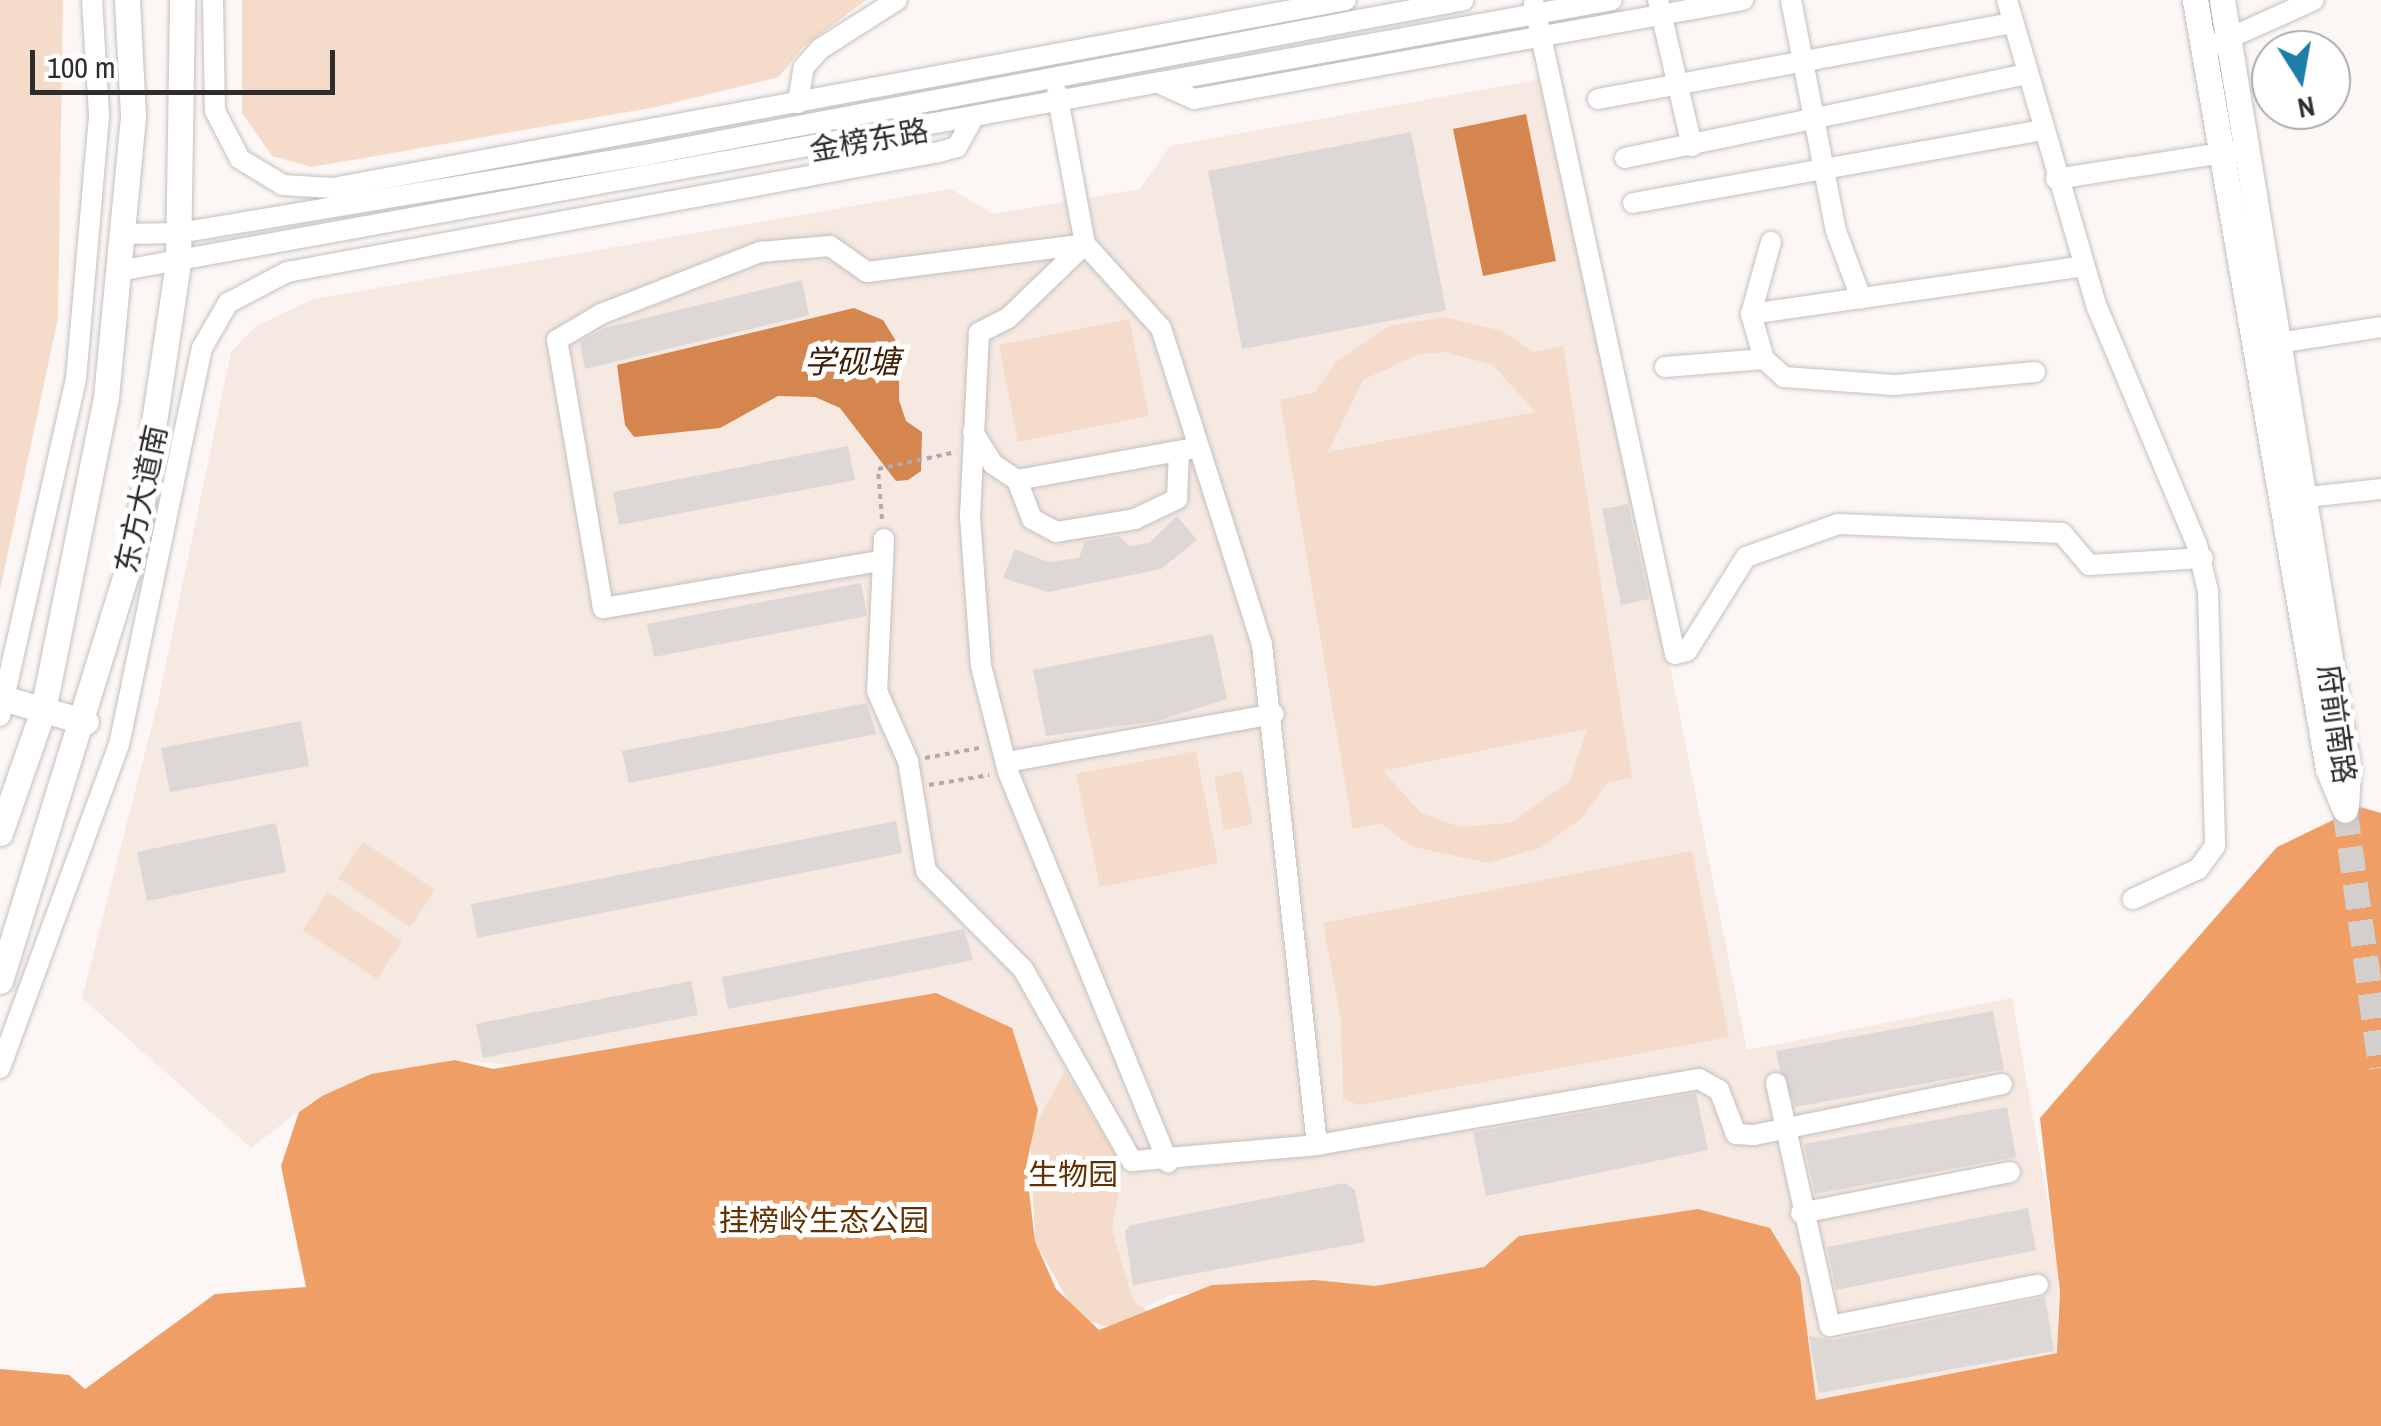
<!DOCTYPE html>
<meta charset="utf-8">
<style>
body{margin:0}
#map{position:relative;width:2381px;height:1426px;overflow:hidden;background:#fcf7f5;font-family:"Archivo Narrow","Noto Sans SC",sans-serif}
div>[style]{position:absolute}
.built>*{inset:0;background:#f5e9e2}
.green>*{inset:0;background:#f5dbca}
.forest>*{inset:0;background:#ef9e66}
.water>*{inset:0;background:#d4864e}
.building>*{inset:0;background:#ddd8d6}
.major-tunnel>*{height:25px;margin-top:-12.5px;transform-origin:0;background:repeating-linear-gradient(90deg,#d3cfcd 0 25px,transparent 0 37px)}
.path>*{height:4px;margin-top:-2px;transform-origin:0;background:repeating-linear-gradient(90deg,#b0acaa 0 5px,transparent 0 10px)}
.roads{filter:drop-shadow(0 0 2px #c4c0bd) drop-shadow(0 0 2px #c4c0bd)}
.minor>*{height:20px;margin:-10px;padding:0 10px;transform-origin:10px;border-radius:10px;background:#fff}
.major>*{height:25px;margin:-12.5px;padding:0 12.5px;transform-origin:12.5px;border-radius:12.5px;background:#fff}
span{translate:-50% -50%;white-space:nowrap;text-align:center;line-height:1.15;-webkit-text-stroke:10px #fff;paint-order:stroke}
.street-label{font-size:30px;color:#2f2d2c}
.park-label{font-size:30px;color:#633002}
.water-label{font-size:32px;color:#3f2007;font-style:italic}
.north{position:absolute;left:2251px;top:30px;width:100px;height:100px;box-sizing:border-box;background:#fff;border:2px solid #acabab;border-radius:50%;rotate:169deg;font-size:28px;font-weight:700;line-height:40px;text-align:center;color:#2f2d2c}
.north::after{content:'';display:block;margin:auto;width:35px;height:45px;background:#1e7da9;clip-path:polygon(50% 0,100% 100%,50% 72%,0 100%)}
.scale{position:absolute;left:30px;top:50px;width:305px;height:45px;box-sizing:border-box;border:5px solid #2f2d2c;border-top:0;padding-left:12px;font-size:30px;line-height:35px;white-space:nowrap;color:#2f2d2c;-webkit-text-stroke:8px #fff;paint-order:stroke}
</style>
<div id="map">
<div class="built">
<div style="clip-path:polygon(1552px 77px,1747px 1050px,2012px 998px,2057px 1255px,2058px 1353px,1816px 1400px,1800px 1277px,1770px 1228px,1698px 1209px,1519px 1236px,1484px 1267px,1375px 1286px,1315px 1280px,1172px 1295px,1100px 1328px,1030px 1135px,1038px 1110px,455px 1060px,371px 1074px,315px 1099px,251px 1148px,82px 998px,158px 702px,231px 352px,255px 327px,313px 299px,951px 189px,993px 214px,1140px 189px,1170px 146px)"></div>
</div>
<div class="green">
<div style="clip-path:polygon(0 0,63px 0,58px 318px,0 590px)"></div>
<div style="clip-path:polygon(242px 0,866px 0,802px 48px,779px 77px,656px 107px,312px 167px,272px 156px,242px 113px)"></div>
<div style="clip-path:polygon(evenodd,1444px 317px,1502px 331px,1533px 352px,1563px 346px,1632px 777px,1607px 783px,1580px 820px,1540px 848px,1487px 863px,1411px 846px,1380px 823px,1353px 829px,1280px 400px,1315px 392px,1335px 363px,1388px 326px,1444px 317px,1445px 352px,1493px 365px,1535px 412px,1328px 452px,1363px 380px,1419px 354px,1445px 352px,1444px 317px,1587px 729px,1570px 781px,1510px 823px,1460px 827px,1421px 813px,1383px 771px,1587px 729px)"></div>
<div style="clip-path:polygon(1129px 319px,1149px 416px,1018px 442px,999px 345px)"></div>
<div style="clip-path:polygon(1196px 751px,1218px 863px,1100px 887px,1076px 774px)"></div>
<div style="clip-path:polygon(1242px 771px,1253px 824px,1224px 830px,1214px 777px)"></div>
<div style="clip-path:polygon(363px 842px,435px 890px,410px 927px,338px 878px)"></div>
<div style="clip-path:polygon(1692px 851px,1729px 1037px,1359px 1105px,1343px 1099px,1341px 1020px,1323px 923px)"></div>
<div style="clip-path:polygon(328px 892px,402px 941px,377px 979px,303px 930px)"></div>
<div style="clip-path:polygon(1065px 1071px,1123px 1167px,1112px 1229px,1133px 1301px,1149px 1312px,1117px 1328px,1078px 1319px,1035px 1241px,1030px 1135px)"></div>
</div>
<div class="forest">
<div style="clip-path:polygon(2360px 807px,2381px 813px,2381px 1426px,0 1426px,0 1369px,69px 1375px,85px 1389px,215px 1294px,306px 1287px,281px 1166px,299px 1112px,322px 1096px,371px 1074px,455px 1060px,493px 1069px,936px 993px,1012px 1028px,1038px 1110px,1026px 1167px,1035px 1241px,1056px 1289px,1099px 1330px,1212px 1285px,1315px 1280px,1375px 1286px,1484px 1267px,1519px 1236px,1698px 1209px,1770px 1228px,1800px 1277px,1816px 1400px,2057px 1353px,2060px 1292px,2040px 1118px,2277px 847px)"></div>
</div>
<div class="water">
<div style="clip-path:polygon(1526px 114px,1556px 261px,1483px 276px,1453px 129px)"></div>
<div style="clip-path:polygon(854px 308px,883px 320px,899px 346px,899px 400px,906px 421px,922px 432px,921px 471px,908px 480px,896px 481px,840px 408px,815px 397px,778px 396px,720px 428px,634px 437px,625px 425px,617px 365px)"></div>
</div>
<div class="building">
<div style="clip-path:polygon(1411px 132px,1446px 310px,1242px 349px,1208px 171px)"></div>
<div style="clip-path:polygon(802px 280px,809px 315px,585px 369px,580px 342px,605px 328px)"></div>
<div style="clip-path:polygon(848px 446px,855px 480px,619px 525px,613px 492px)"></div>
<div style="clip-path:polygon(1628px 504px,1649px 599px,1621px 605px,1602px 509px)"></div>
<div style="clip-path:polygon(1177px 516px,1197px 540px,1161px 569px,1048px 592px,1003px 578px,1015px 549px,1048px 562px,1079px 558px,1085px 541px,1119px 536px,1129px 546px,1149px 543px)"></div>
<div style="clip-path:polygon(861px 583px,867px 616px,654px 657px,647px 624px)"></div>
<div style="clip-path:polygon(1213px 634px,1227px 699px,1157px 721px,1046px 736px,1033px 670px)"></div>
<div style="clip-path:polygon(867px 703px,876px 734px,629px 783px,622px 751px)"></div>
<div style="clip-path:polygon(301px 721px,309px 766px,170px 792px,161px 748px)"></div>
<div style="clip-path:polygon(896px 821px,902px 853px,477px 938px,471px 904px)"></div>
<div style="clip-path:polygon(276px 823px,286px 872px,147px 901px,137px 852px)"></div>
<div style="clip-path:polygon(964px 929px,973px 960px,728px 1009px,722px 977px)"></div>
<div style="clip-path:polygon(691px 981px,698px 1015px,483px 1058px,476px 1024px)"></div>
<div style="clip-path:polygon(1993px 1011px,2004px 1069px,1795px 1107px,1780px 1070px,1776px 1051px)"></div>
<div style="clip-path:polygon(1696px 1093px,1708px 1150px,1486px 1196px,1473px 1132px)"></div>
<div style="clip-path:polygon(2007px 1107px,2016px 1157px,1815px 1194px,1804px 1144px)"></div>
<div style="clip-path:polygon(1345px 1183px,1355px 1190px,1365px 1242px,1133px 1285px,1125px 1231px,1131px 1225px)"></div>
<div style="clip-path:polygon(2028px 1208px,2036px 1250px,1836px 1290px,1827px 1247px)"></div>
<div style="clip-path:polygon(2045px 1297px,2054px 1351px,1819px 1393px,1809px 1336px,1833px 1340px)"></div>
</div>
<div class="major-tunnel">
<div style="left:2345px;top:810px;width:260px;rotate:82.1deg"></div>
</div>
<div class="path">
<div style="left:882px;top:519px;width:50px;rotate:-94.6deg"></div>
<div style="left:878px;top:469px;width:80px;rotate:-12.3deg"></div>
<div style="left:925px;top:758px;width:55px;rotate:-10.5deg"></div>
<div style="left:929px;top:785px;width:61px;rotate:-9.5deg"></div>
<div style="left:1105px;top:1179px;width:13px;rotate:-29deg"></div>
</div>
<div class="roads">
<div class="minor">
<div style="left:213px;top:0;width:111px;rotate:89deg"></div>
<div style="left:215px;top:111px;width:54px;rotate:62.5deg"></div>
<div style="left:240px;top:159px;width:50px;rotate:31.2deg"></div>
<div style="left:283px;top:185px;width:50px;rotate:3.4deg"></div>
<div style="left:333px;top:188px;width:1030px;rotate:-10.51deg"></div>
<div style="left:1658px;top:0;width:150px;rotate:76.9deg"></div>
<div style="left:1791px;top:0;width:235px;rotate:79deg"></div>
<div style="left:1836px;top:231px;width:72px;rotate:69.5deg"></div>
<div style="left:2007px;top:0;width:320px;rotate:73.7deg"></div>
<div style="left:2097px;top:307px;width:258px;rotate:67.2deg"></div>
<div style="left:2197px;top:545px;width:47px;rotate:76.6deg"></div>
<div style="left:2208px;top:591px;width:255px;rotate:88.4deg"></div>
<div style="left:2215px;top:846px;width:29px;rotate:126deg"></div>
<div style="left:2198px;top:869px;width:72px;rotate:155.2deg"></div>
<div style="left:1534px;top:4px;width:665px;rotate:77.76deg"></div>
<div style="left:1675px;top:654px;width:12px;rotate:-14deg"></div>
<div style="left:1687px;top:651px;width:111px;rotate:-57.9deg"></div>
<div style="left:1746px;top:557px;width:98px;rotate:-19.7deg"></div>
<div style="left:1838px;top:524px;width:224px;rotate:2.3deg"></div>
<div style="left:2062px;top:533px;width:42px;rotate:49.8deg"></div>
<div style="left:2089px;top:565px;width:114px;rotate:-3.5deg"></div>
<div style="left:2216px;top:44px;width:107px;rotate:-24.2deg"></div>
<div style="left:1163px;top:85px;width:34px;rotate:24deg"></div>
<div style="left:1194px;top:99px;width:558px;rotate:-10.22deg"></div>
<div style="left:1057px;top:93px;width:154px;rotate:79.5deg"></div>
<div style="left:1085px;top:244px;width:113px;rotate:47.9deg"></div>
<div style="left:1161px;top:328px;width:333px;rotate:72.3deg"></div>
<div style="left:1262px;top:645px;width:503px;rotate:83.72deg"></div>
<div style="left:1598px;top:99px;width:422px;rotate:-10.4deg"></div>
<div style="left:798px;top:103px;width:36px;rotate:-81deg"></div>
<div style="left:804px;top:67px;width:24px;rotate:-48deg"></div>
<div style="left:820px;top:49px;width:91px;rotate:-32.5deg"></div>
<div style="left:1625px;top:158px;width:410px;rotate:-11.8deg"></div>
<div style="left:2056px;top:179px;width:181px;rotate:-8.9deg"></div>
<div style="left:1633px;top:203px;width:414px;rotate:-10.1deg"></div>
<div style="left:125px;top:234px;width:54px;rotate:-1.1deg"></div>
<div style="left:179px;top:233px;width:478px;rotate:-9.5deg"></div>
<div style="left:650px;top:154px;width:828px;rotate:-10.71deg"></div>
<div style="left:1085px;top:244px;width:107px;rotate:136.1deg"></div>
<div style="left:1008px;top:318px;width:33px;rotate:153deg"></div>
<div style="left:979px;top:333px;width:184px;rotate:92.8deg"></div>
<div style="left:970px;top:517px;width:149px;rotate:85.8deg"></div>
<div style="left:981px;top:666px;width:109px;rotate:75.7deg"></div>
<div style="left:1008px;top:772px;width:422px;rotate:67.7deg"></div>
<div style="left:124px;top:270px;width:1512px;rotate:-10.28deg"></div>
<div style="left:1751px;top:314px;width:75px;rotate:-74.5deg"></div>
<div style="left:2264px;top:345px;width:118px;rotate:-8.7deg"></div>
<div style="left:1665px;top:367px;width:99px;rotate:-4.6deg"></div>
<div style="left:2035px;top:372px;width:142px;rotate:174.7deg"></div>
<div style="left:1894px;top:385px;width:110px;rotate:-175.8deg"></div>
<div style="left:1784px;top:377px;width:27px;rotate:-138deg"></div>
<div style="left:1764px;top:359px;width:47px;rotate:-106.1deg"></div>
<div style="left:1751px;top:314px;width:335px;rotate:-8.2deg"></div>
<div style="left:973px;top:432px;width:38px;rotate:58deg"></div>
<div style="left:993px;top:464px;width:29px;rotate:34deg"></div>
<div style="left:1017px;top:480px;width:180px;rotate:-10.2deg"></div>
<div style="left:1017px;top:480px;width:42px;rotate:69deg"></div>
<div style="left:1032px;top:519px;width:27px;rotate:28deg"></div>
<div style="left:1056px;top:532px;width:80px;rotate:-9.3deg"></div>
<div style="left:1135px;top:519px;width:47px;rotate:-25.5deg"></div>
<div style="left:1177px;top:499px;width:48px;rotate:-87.6deg"></div>
<div style="left:2289px;top:499px;width:93px;rotate:-6.2deg"></div>
<div style="left:884px;top:539px;width:152px;rotate:92.6deg"></div>
<div style="left:877px;top:691px;width:77px;rotate:66.1deg"></div>
<div style="left:908px;top:761px;width:111px;rotate:80.7deg"></div>
<div style="left:926px;top:871px;width:138px;rotate:45.3deg"></div>
<div style="left:1023px;top:969px;width:221px;rotate:60.4deg"></div>
<div style="left:1132px;top:1161px;width:186px;rotate:-4.9deg"></div>
<div style="left:1317px;top:1145px;width:388px;rotate:-9.8deg"></div>
<div style="left:1699px;top:1079px;width:23px;rotate:29deg"></div>
<div style="left:1719px;top:1090px;width:47px;rotate:68.9deg"></div>
<div style="left:1736px;top:1134px;width:18px;rotate:3deg"></div>
<div style="left:1754px;top:1135px;width:253px;rotate:-11.6deg"></div>
<div style="left:879px;top:561px;width:280px;rotate:170.3deg"></div>
<div style="left:603px;top:608px;width:272px;rotate:-99.7deg"></div>
<div style="left:557px;top:340px;width:51px;rotate:-30.6deg"></div>
<div style="left:601px;top:314px;width:171px;rotate:-21.3deg"></div>
<div style="left:760px;top:252px;width:70px;rotate:-4.9deg"></div>
<div style="left:830px;top:246px;width:45px;rotate:35.1deg"></div>
<div style="left:867px;top:272px;width:220px;rotate:-7.3deg"></div>
<div style="left:0;top:716px;width:345px;rotate:-77.3deg"></div>
<div style="left:76px;top:379px;width:266px;rotate:-85deg"></div>
<div style="left:99px;top:114px;width:114px;rotate:-93.5deg"></div>
<div style="left:1007px;top:762px;width:271px;rotate:-10.2deg"></div>
<div style="left:0;top:1068px;width:344px;rotate:-69.8deg"></div>
<div style="left:119px;top:745px;width:406px;rotate:-78.2deg"></div>
<div style="left:202px;top:348px;width:52px;rotate:-60deg"></div>
<div style="left:228px;top:303px;width:67px;rotate:-27.7deg"></div>
<div style="left:287px;top:272px;width:663px;rotate:-10.43deg"></div>
<div style="left:939px;top:152px;width:19px;rotate:-16deg"></div>
<div style="left:957px;top:147px;width:29px;rotate:-61deg"></div>
<div style="left:1776px;top:1083px;width:249px;rotate:77.5deg"></div>
<div style="left:1830px;top:1326px;width:212px;rotate:-11.2deg"></div>
<div style="left:1801px;top:1213px;width:213px;rotate:-11.1deg"></div>
</div>
<div class="major">
<div style="left:2195px;top:0;width:780px;rotate:80.19deg"></div>
<div style="left:2328px;top:769px;width:44px;rotate:67.5deg"></div>
<div style="left:2222px;top:0;width:778px;rotate:80.68deg"></div>
<div style="left:2348px;top:768px;width:37px;rotate:93deg"></div>
<div style="left:6px;top:699px;width:83px;rotate:16deg"></div>
<div style="left:0;top:833px;width:130px;rotate:-70.7deg"></div>
<div style="left:43px;top:710px;width:319px;rotate:-78.6deg"></div>
<div style="left:106px;top:397px;width:283px;rotate:-84.5deg"></div>
<div style="left:133px;top:115px;width:115px;rotate:-93deg"></div>
<div style="left:0;top:981px;width:461px;rotate:-72.8deg"></div>
<div style="left:136px;top:541px;width:282px;rotate:-81.4deg"></div>
<div style="left:178px;top:262px;width:262px;rotate:-89.1deg"></div>
</div>
</div>
<div class="street-label">
<span style="left:869px;top:140px;rotate:-10deg">金榜东路</span>
<span style="left:141px;top:499px;rotate:-78deg">东方大道南</span>
<span style="left:2337px;top:724px;rotate:82deg">府前南路</span>
</div>
<div class="park-label">
<span style="left:1073px;top:1174px">生物园</span>
<span style="left:824px;top:1220px">挂榜岭生态公园</span>
</div>
<div class="water-label">
<span style="left:852px;top:362px">学砚塘</span>
</div>
<div class="north">N</div>
<div class="scale">100 m</div>
</div>
